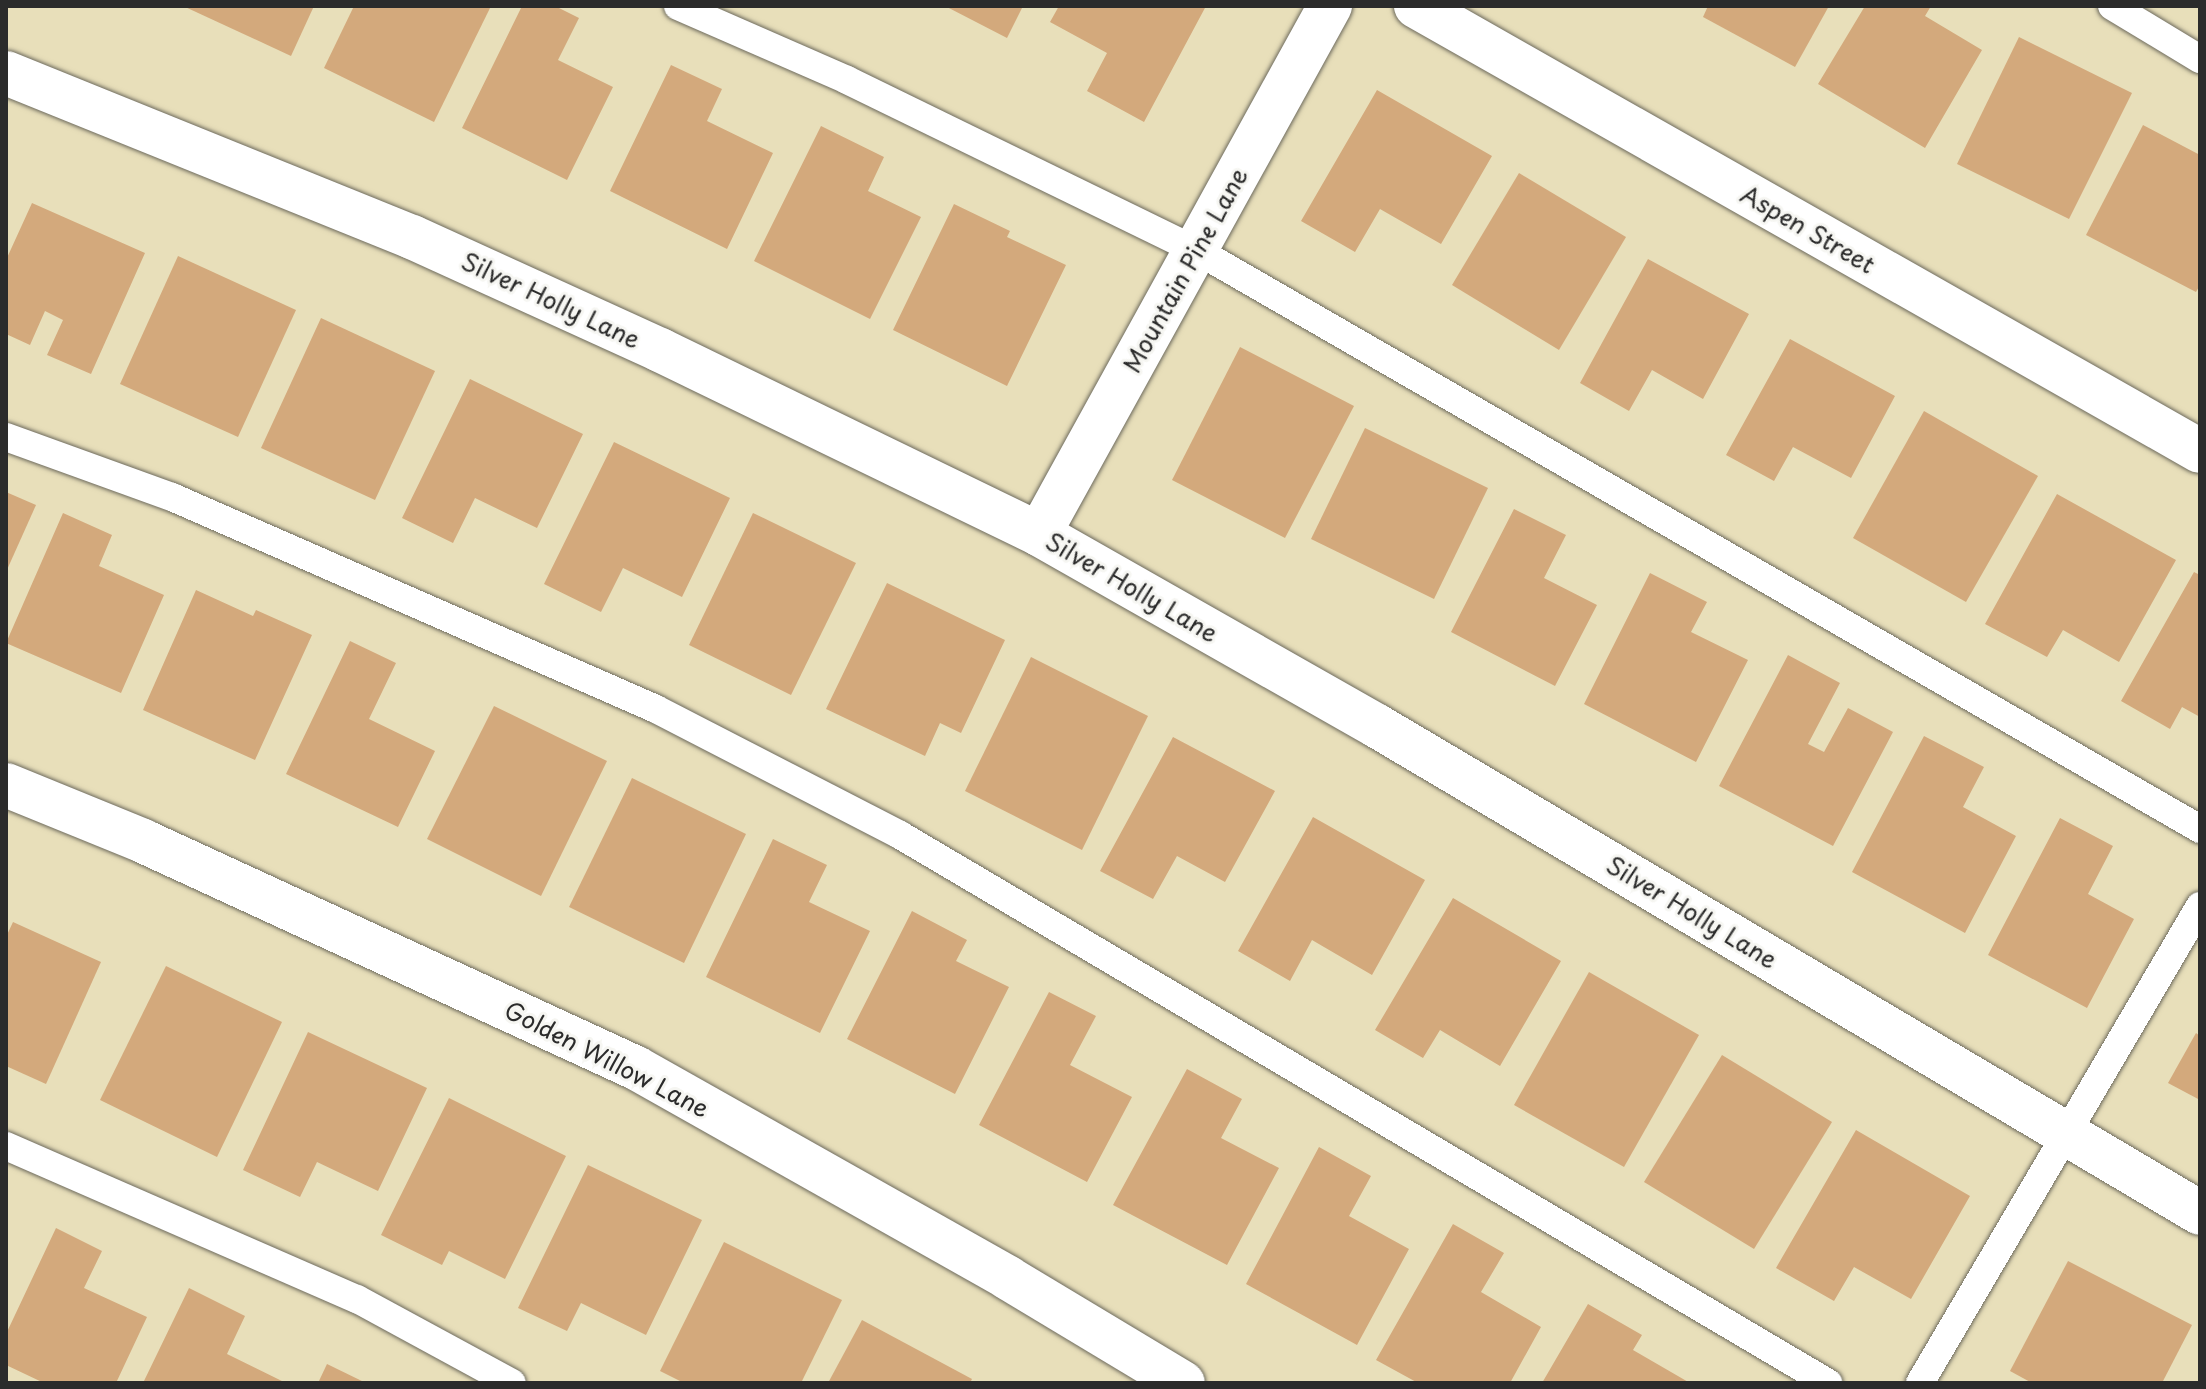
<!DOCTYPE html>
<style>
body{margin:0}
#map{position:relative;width:2206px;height:1389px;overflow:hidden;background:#e8dfba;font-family:"Playpen Sans",sans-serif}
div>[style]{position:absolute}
.building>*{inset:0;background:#d3a97c}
.roads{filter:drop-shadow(0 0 2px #6d6a5d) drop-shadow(0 0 2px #6d6a5d)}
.lane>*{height:28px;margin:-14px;padding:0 14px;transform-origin:14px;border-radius:14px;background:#fff}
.street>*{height:44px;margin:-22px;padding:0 22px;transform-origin:22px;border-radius:22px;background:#fff}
span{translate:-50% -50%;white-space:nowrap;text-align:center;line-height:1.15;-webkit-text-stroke:6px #f6f6f2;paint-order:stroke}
.street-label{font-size:24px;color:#2b2b2b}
.frame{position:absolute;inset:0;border:8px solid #2b2b2b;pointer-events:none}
</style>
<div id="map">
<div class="building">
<div style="clip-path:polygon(183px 6px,314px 6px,291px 56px)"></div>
<div style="clip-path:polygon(354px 6px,491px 6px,434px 122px,324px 68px)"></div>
<div style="clip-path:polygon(522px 6px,555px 6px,579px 18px,558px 60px,613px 87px,567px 180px,462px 128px)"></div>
<div style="clip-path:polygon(945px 6px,1023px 6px,1007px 38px)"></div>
<div style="clip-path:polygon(1059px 6px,1206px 6px,1144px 122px,1087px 91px,1107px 53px,1050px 22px)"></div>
<div style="clip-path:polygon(1708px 6px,1829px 6px,1795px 67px,1703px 17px)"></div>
<div style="clip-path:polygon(1865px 6px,1931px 6px,1925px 16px,1982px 50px,1925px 148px,1818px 84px)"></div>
<div style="clip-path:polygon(2019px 37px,2132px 93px,2069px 219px,1957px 164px)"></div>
<div style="clip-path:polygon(671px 65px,722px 89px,707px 121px,773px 153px,727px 249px,610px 191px)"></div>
<div style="clip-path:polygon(1377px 90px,1492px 156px,1441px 244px,1380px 209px,1355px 252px,1301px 221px)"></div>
<div style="clip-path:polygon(2143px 125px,2200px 155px,2200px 285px,2196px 292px,2086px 235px)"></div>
<div style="clip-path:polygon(821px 126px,884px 157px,868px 191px,921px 217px,870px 319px,754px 261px)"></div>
<div style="clip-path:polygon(1519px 173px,1626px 237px,1559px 350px,1452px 285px)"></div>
<div style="clip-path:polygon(32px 203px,145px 253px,91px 374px,47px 355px,63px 320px,45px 311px,30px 345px,6px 334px,6px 260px)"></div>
<div style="clip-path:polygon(954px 204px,1010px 231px,1007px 237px,1066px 265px,1007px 386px,893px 330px)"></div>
<div style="clip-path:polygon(178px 256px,296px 310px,238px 437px,120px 384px)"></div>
<div style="clip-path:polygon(1648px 259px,1749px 314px,1703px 399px,1652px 370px,1629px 411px,1580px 383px)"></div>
<div style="clip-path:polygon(321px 318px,435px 371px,375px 500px,261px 448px)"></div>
<div style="clip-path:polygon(1790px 339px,1895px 396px,1851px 478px,1793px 447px,1774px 481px,1726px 455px)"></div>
<div style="clip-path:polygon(1240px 347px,1354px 406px,1285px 538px,1172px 480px)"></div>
<div style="clip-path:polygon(470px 379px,583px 434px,537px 528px,475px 498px,453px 543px,402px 518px)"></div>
<div style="clip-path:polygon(1924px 411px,2038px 476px,1966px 602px,1853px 538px)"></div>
<div style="clip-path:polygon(1365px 428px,1488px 488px,1434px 599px,1311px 539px)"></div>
<div style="clip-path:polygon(614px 442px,730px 498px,682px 597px,623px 568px,601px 612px,544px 584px)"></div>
<div style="clip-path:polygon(6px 492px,36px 505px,6px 572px)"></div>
<div style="clip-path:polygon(2057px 494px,2176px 560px,2119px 662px,2063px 630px,2047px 657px,1985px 624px)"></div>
<div style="clip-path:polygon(1514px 509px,1566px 535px,1544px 578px,1597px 605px,1555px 686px,1451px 632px)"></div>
<div style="clip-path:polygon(63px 513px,112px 535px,99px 566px,164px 595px,121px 693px,6px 643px)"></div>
<div style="clip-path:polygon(753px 513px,856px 563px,791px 695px,689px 645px)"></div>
<div style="clip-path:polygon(2194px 572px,2200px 575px,2200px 717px,2182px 707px,2170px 729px,2121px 701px)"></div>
<div style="clip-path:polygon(1650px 573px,1707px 602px,1691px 632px,1748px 660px,1696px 762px,1584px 704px)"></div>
<div style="clip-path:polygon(887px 583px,1005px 640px,961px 733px,940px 723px,925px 756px,826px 709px)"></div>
<div style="clip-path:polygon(196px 590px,253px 616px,256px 610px,312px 635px,255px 760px,143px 710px)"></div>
<div style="clip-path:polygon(350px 641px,396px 663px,369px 719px,435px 751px,398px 827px,286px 774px)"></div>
<div style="clip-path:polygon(1788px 655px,1840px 683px,1808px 744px,1824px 752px,1848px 708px,1893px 732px,1833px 846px,1719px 786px)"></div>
<div style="clip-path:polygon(1031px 657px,1148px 716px,1082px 850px,965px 791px)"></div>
<div style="clip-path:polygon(494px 706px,607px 761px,541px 896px,427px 839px)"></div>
<div style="clip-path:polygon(1924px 736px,1984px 767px,1963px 807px,2016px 836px,1965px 933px,1852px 872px)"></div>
<div style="clip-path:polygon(1173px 737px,1275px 791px,1225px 882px,1177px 856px,1153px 899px,1100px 871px)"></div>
<div style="clip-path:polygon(632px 778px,746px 834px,684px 963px,569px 907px)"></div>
<div style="clip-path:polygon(1313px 817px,1425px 880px,1372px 975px,1312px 940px,1290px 981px,1238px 951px)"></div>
<div style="clip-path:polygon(2060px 818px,2113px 846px,2088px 894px,2134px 919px,2087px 1008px,1988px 955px)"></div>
<div style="clip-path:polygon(773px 839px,827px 865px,809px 902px,870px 931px,820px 1033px,706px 977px)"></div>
<div style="clip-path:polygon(1453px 898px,1561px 961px,1500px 1066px,1440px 1030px,1423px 1058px,1375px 1030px)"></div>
<div style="clip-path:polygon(912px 911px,967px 940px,956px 961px,1009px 987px,955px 1094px,847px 1039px)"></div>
<div style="clip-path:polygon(13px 922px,101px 962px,46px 1084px,6px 1066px,6px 937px)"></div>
<div style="clip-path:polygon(166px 966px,282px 1022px,217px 1157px,100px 1100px)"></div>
<div style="clip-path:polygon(1589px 972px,1699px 1035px,1624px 1167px,1514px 1105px)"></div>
<div style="clip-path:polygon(1049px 992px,1096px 1016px,1070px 1065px,1132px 1097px,1087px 1182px,979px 1125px)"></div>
<div style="clip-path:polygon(308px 1032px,427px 1088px,378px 1191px,317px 1162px,300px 1197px,243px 1170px)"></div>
<div style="clip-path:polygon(2196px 1033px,2200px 1036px,2200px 1100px,2168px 1083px)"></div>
<div style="clip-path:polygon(1722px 1055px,1832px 1122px,1754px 1249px,1644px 1182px)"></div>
<div style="clip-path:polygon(1187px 1069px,1242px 1099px,1221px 1138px,1279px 1168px,1227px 1265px,1113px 1205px)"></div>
<div style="clip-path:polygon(449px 1098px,566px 1156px,505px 1279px,449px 1251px,442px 1265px,381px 1235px)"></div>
<div style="clip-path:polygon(1856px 1130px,1970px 1196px,1911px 1299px,1854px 1267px,1834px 1301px,1776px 1268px)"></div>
<div style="clip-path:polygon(1319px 1147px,1371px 1176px,1349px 1216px,1409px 1249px,1357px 1345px,1246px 1284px)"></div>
<div style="clip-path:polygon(588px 1165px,702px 1220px,646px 1335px,581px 1303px,567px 1331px,518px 1308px)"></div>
<div style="clip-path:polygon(1453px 1224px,1504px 1253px,1481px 1292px,1541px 1327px,1510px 1383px,1418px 1383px,1376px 1360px)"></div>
<div style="clip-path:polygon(56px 1228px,102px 1251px,84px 1288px,147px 1317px,116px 1383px,44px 1383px,6px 1365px,6px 1334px)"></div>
<div style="clip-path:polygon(724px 1242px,842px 1300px,801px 1383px,684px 1383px,660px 1371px)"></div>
<div style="clip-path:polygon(2068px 1261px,2192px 1325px,2162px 1383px,2032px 1383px,2010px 1371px)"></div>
<div style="clip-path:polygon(189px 1288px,245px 1316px,227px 1354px,286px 1383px,143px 1383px)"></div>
<div style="clip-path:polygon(1588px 1304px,1642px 1335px,1633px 1350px,1690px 1383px,1542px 1383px)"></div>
<div style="clip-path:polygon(862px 1320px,972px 1379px,970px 1383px,828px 1383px)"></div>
<div style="clip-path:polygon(327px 1364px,366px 1383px,318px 1383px)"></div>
</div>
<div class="roads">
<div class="lane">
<div style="left:678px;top:6px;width:184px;rotate:23.6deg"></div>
<div style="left:847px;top:80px;width:388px;rotate:26deg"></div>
<div style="left:1196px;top:250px;width:1159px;rotate:29.97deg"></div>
<div style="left:2112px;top:6px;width:103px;rotate:31.1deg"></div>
<div style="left:6px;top:437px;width:177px;rotate:19.9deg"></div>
<div style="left:172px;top:497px;width:528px;rotate:23.65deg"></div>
<div style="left:656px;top:709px;width:275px;rotate:27.3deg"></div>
<div style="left:900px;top:835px;width:1078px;rotate:30.56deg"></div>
<div style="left:6px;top:1146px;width:383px;rotate:23.6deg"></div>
<div style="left:357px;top:1299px;width:176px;rotate:28.5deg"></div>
<div style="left:1920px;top:1383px;width:553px;rotate:-59.59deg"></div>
</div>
<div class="street">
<div style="left:1416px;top:6px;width:901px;rotate:29.58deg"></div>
<div style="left:6px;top:73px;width:438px;rotate:22deg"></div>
<div style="left:412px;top:237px;width:273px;rotate:24.5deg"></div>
<div style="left:660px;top:350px;width:421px;rotate:25.9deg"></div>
<div style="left:1039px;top:534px;width:389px;rotate:29.6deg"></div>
<div style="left:1377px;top:726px;width:956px;rotate:30.61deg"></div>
<div style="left:1039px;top:534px;width:603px;rotate:-61.14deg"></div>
<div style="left:6px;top:785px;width:148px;rotate:22.2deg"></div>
<div style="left:143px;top:841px;width:543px;rotate:24.72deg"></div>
<div style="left:636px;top:1068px;width:427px;rotate:29.4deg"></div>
<div style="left:1008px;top:1278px;width:204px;rotate:31deg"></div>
</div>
</div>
<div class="street-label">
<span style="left:1808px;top:229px;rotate:30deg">Aspen Street</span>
<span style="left:1185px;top:270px;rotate:-61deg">Mountain Pine Lane</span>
<span style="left:551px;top:300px;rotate:25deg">Silver Holly Lane</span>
<span style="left:1132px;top:587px;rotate:30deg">Silver Holly Lane</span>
<span style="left:1692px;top:912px;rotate:31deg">Silver Holly Lane</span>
<span style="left:607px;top:1059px;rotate:27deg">Golden Willow Lane</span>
</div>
<div class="frame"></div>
</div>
